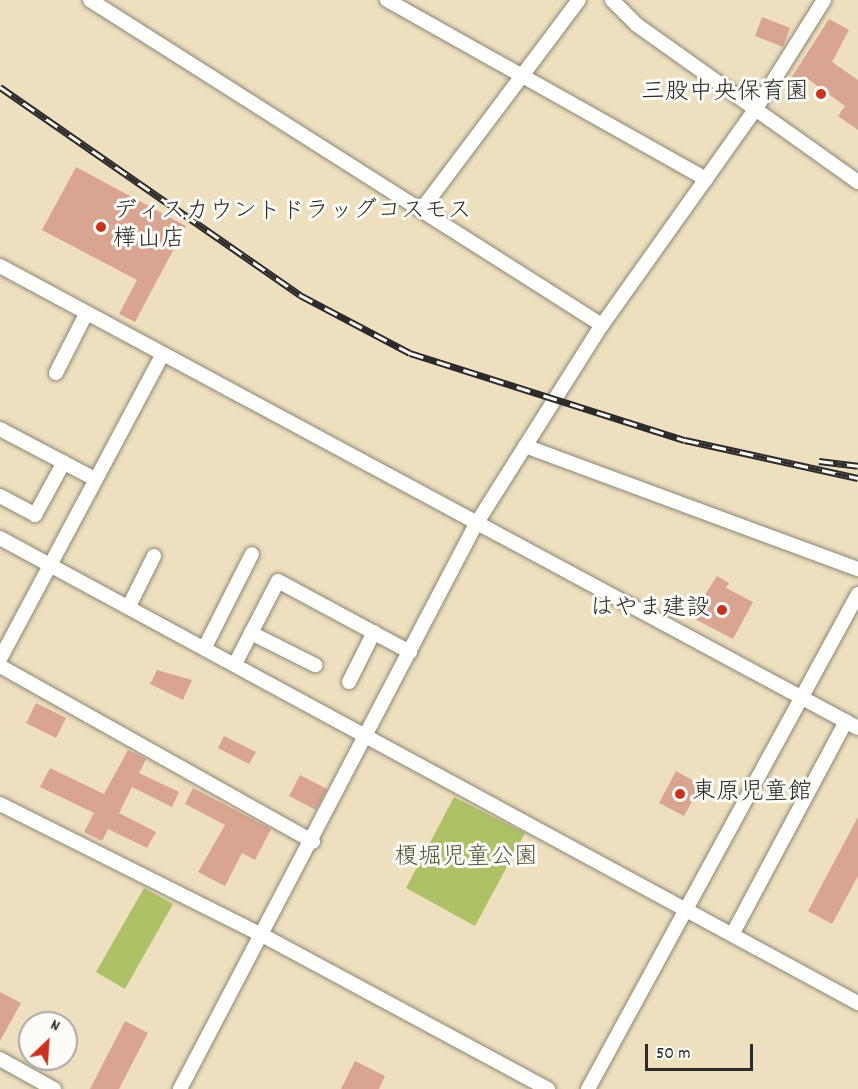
<!DOCTYPE html>
<meta charset="utf-8">
<style>
body{margin:0}
#map{position:relative;width:858px;height:1089px;overflow:hidden;background:#eee0bf;font-family:Dekko,"Klee One",sans-serif}
div>[style]{position:absolute}
.green>*{inset:0;background:#adc266}
.building>*{inset:0;background:#d9a591}
.roads{filter:drop-shadow(0 0 2px #8c8675) drop-shadow(0 0 2px #8c8675)}
.minor>*{height:14px;margin:-7px;padding:0 7px;transform-origin:7px;border-radius:7px;background:#fff}
.rail>*{height:7px;margin-top:-3.5px;transform-origin:0;background:repeating-linear-gradient(90deg,#fdfcf7 0 14px,#2b2b2b 0 28px);box-sizing:border-box;border-block:2px solid #2b2b2b}
.dots>*{width:16px;height:16px;translate:-50% -50%;box-sizing:border-box;border:3px solid #fdfcf7;border-radius:50%}
span{translate:-50% -50%;white-space:nowrap;text-align:center;line-height:1.15;-webkit-text-stroke:6px #fdfcf7;paint-order:stroke}
.poi-label{font-size:24px;color:#2b2b2b}
.right{translate:-100% -50%;text-align:right}
.left{translate:0 -50%;text-align:left}
.park-label{font-size:24px;color:#52583d}
.north{position:absolute;left:18px;top:1011px;width:60px;height:60px;box-sizing:border-box;background:#fdfcf7;border:2px solid #a9a8a5;border-radius:50%;rotate:25deg;font-size:16px;font-weight:700;line-height:24px;text-align:center;color:#2b2b2b}
.north::after{content:'';display:block;margin:auto;width:21px;height:27px;background:#c8321e;clip-path:polygon(50% 0,100% 100%,50% 72%,0 100%)}
.scale{position:absolute;left:645px;top:1044px;width:108px;height:27px;box-sizing:border-box;border:3px solid #2b2b2b;border-top:0;padding-left:8px;font-size:18px;line-height:21px;white-space:nowrap;color:#2b2b2b;-webkit-text-stroke:4px #fdfcf7;paint-order:stroke}
</style>
<div id="map">
<div class="green">
<div style="clip-path:polygon(454px 797px,525px 833px,475px 926px,406px 888px)"></div>
<div style="clip-path:polygon(144px 888px,173px 904px,125px 989px,96px 972px)"></div>
</div>
<div class="building">
<div style="clip-path:polygon(762px 17px,790px 28px,783px 47px,755px 36px)"></div>
<div style="clip-path:polygon(829px 19px,849px 30px,832px 62px,858px 80px,858px 130px,838px 116px,845px 106px,808px 79px,798px 94px,786px 86px)"></div>
<div style="clip-path:polygon(76px 167px,186px 226px,135px 322px,119px 314px,137px 280px,42px 230px)"></div>
<div style="clip-path:polygon(717px 576px,729px 583px,726px 588px,753px 602px,733px 639px,691px 617px)"></div>
<div style="clip-path:polygon(157px 670px,192px 680px,183px 700px,150px 684px)"></div>
<div style="clip-path:polygon(36px 703px,66px 718px,56px 738px,26px 723px)"></div>
<div style="clip-path:polygon(224px 736px,256px 752px,249px 764px,218px 748px)"></div>
<div style="clip-path:polygon(128px 750px,146px 759px,139px 773px,179px 792px,172px 807px,132px 787px,119px 813px,156px 832px,147px 848px,108px 829px,102px 841px,84px 832px,94px 813px,40px 787px,50px 768px,104px 794px)"></div>
<div style="clip-path:polygon(676px 771px,701px 785px,684px 816px,659px 803px)"></div>
<div style="clip-path:polygon(300px 775px,327px 789px,316px 810px,289px 796px)"></div>
<div style="clip-path:polygon(193px 788px,271px 829px,255px 860px,242px 853px,225px 886px,198px 872px,225px 825px,185px 804px)"></div>
<div style="clip-path:polygon(858px 817px,858px 876px,832px 924px,808px 911px)"></div>
<div style="clip-path:polygon(0 992px,21px 1003px,0 1041px)"></div>
<div style="clip-path:polygon(125px 1021px,148px 1033px,119px 1089px,90px 1089px)"></div>
<div style="clip-path:polygon(355px 1061px,385px 1076px,379px 1089px,341px 1089px)"></div>
</div>
<div class="roads">
<div class="minor">
<div style="left:90px;top:0;width:606px;rotate:32.41deg"></div>
<div style="left:387px;top:0;width:366px;rotate:29.3deg"></div>
<div style="left:612px;top:0;width:35px;rotate:45deg"></div>
<div style="left:637px;top:25px;width:271px;rotate:35.4deg"></div>
<div style="left:422px;top:209px;width:261px;rotate:-53.1deg"></div>
<div style="left:0;top:266px;width:974px;rotate:28.3deg"></div>
<div style="left:56px;top:373px;width:66px;rotate:-63deg"></div>
<div style="left:0;top:429px;width:107px;rotate:27.8deg"></div>
<div style="left:525px;top:446px;width:355px;rotate:20.3deg"></div>
<div style="left:0;top:496px;width:40px;rotate:28deg"></div>
<div style="left:35px;top:515px;width:60px;rotate:-61.3deg"></div>
<div style="left:0;top:538px;width:976px;rotate:28.46deg"></div>
<div style="left:129px;top:606px;width:56px;rotate:-63.4deg"></div>
<div style="left:251px;top:633px;width:72px;rotate:26.6deg"></div>
<div style="left:205px;top:647px;width:104px;rotate:-63.2deg"></div>
<div style="left:0;top:659px;width:344px;rotate:-61.9deg"></div>
<div style="left:235px;top:664px;width:93px;rotate:-62.6deg"></div>
<div style="left:278px;top:581px;width:150px;rotate:28.3deg"></div>
<div style="left:0;top:666px;width:359px;rotate:29.3deg"></div>
<div style="left:349px;top:682px;width:56px;rotate:-63.4deg"></div>
<div style="left:0;top:804px;width:293px;rotate:26.6deg"></div>
<div style="left:262px;top:935px;width:325px;rotate:28.3deg"></div>
<div style="left:733px;top:933px;width:240px;rotate:-61.9deg"></div>
<div style="left:0;top:1059px;width:62px;rotate:29.1deg"></div>
<div style="left:180px;top:1089px;width:638px;rotate:-62.35deg"></div>
<div style="left:476px;top:524px;width:236px;rotate:-57.7deg"></div>
<div style="left:602px;top:325px;width:264px;rotate:-54.6deg"></div>
<div style="left:755px;top:110px;width:130px;rotate:-57.9deg"></div>
<div style="left:588px;top:1089px;width:564px;rotate:-61.39deg"></div>
</div>
</div>
<div class="rail">
<div style="left:0;top:87px;width:365px;rotate:34.7deg"></div>
<div style="left:300px;top:295px;width:124px;rotate:27.8deg"></div>
<div style="left:410px;top:353px;width:288px;rotate:17.6deg"></div>
<div style="left:685px;top:440px;width:177px;rotate:12.4deg"></div>
<div style="left:819px;top:461px;width:39px;rotate:7deg"></div>
</div>
<div class="dots">
<div style="left:821px;top:94px;background:#c8321e"></div>
<div style="left:101px;top:227px;background:#c8321e"></div>
<div style="left:722px;top:610px;background:#c8321e"></div>
<div style="left:680px;top:794px;background:#c8321e"></div>
</div>
<div class="poi-label">
<span class="right" style="left:809px;top:94px">三股中央保育園</span>
<span class="left" style="left:113px;top:227px">ディスカウントドラッグコスモス<br>樺山店</span>
<span class="right" style="left:710px;top:610px">はやま建設</span>
<span class="left" style="left:692px;top:794px">東原児童館</span>
</div>
<div class="park-label">
<span style="left:466px;top:859px">榎堀児童公園</span>
</div>
<div class="north">N</div>
<div class="scale">50 m</div>
</div>
